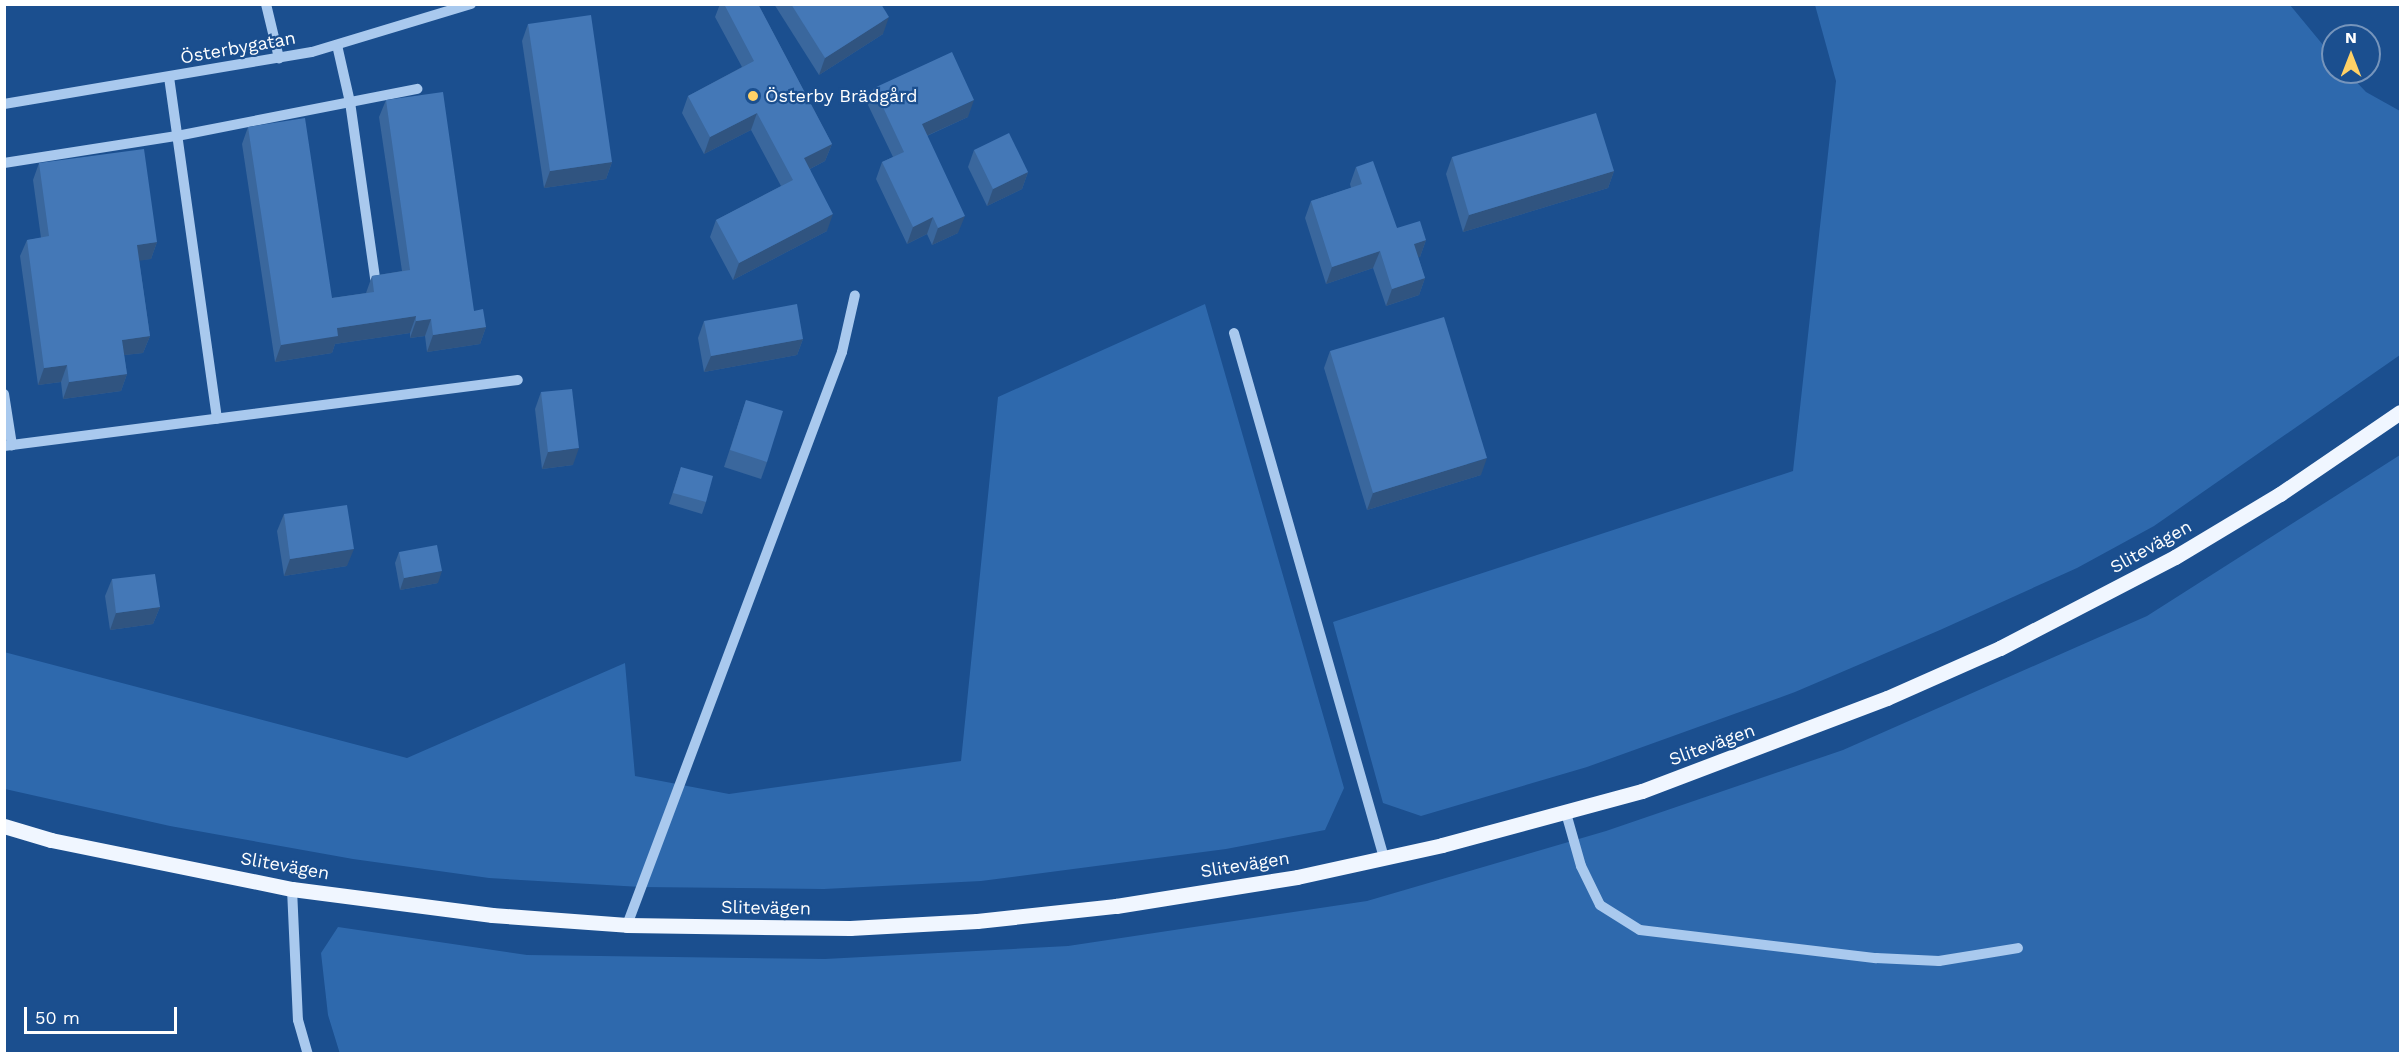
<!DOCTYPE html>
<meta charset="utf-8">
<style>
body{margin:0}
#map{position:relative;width:2405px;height:1058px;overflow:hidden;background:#1b4f8f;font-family:"Work Sans",sans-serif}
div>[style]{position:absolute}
.green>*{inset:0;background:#2e69ad}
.minor>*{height:10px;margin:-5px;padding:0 5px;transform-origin:5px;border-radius:5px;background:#a9c9ee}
.major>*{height:15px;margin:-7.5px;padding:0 7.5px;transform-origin:7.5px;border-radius:7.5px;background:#f0f6ff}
.wall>*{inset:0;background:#3a679d}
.shaded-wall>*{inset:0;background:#305480}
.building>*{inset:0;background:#4478b7}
.dots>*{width:16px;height:16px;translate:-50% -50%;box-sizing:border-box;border:3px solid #1b4f8f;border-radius:50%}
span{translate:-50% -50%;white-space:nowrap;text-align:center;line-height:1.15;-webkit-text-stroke:4.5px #1b4f8f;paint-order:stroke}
.street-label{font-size:18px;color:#fff}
.poi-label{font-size:18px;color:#fff}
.left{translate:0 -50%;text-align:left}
.frame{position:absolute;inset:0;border:6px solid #fff;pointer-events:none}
.north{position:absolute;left:2321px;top:24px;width:60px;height:60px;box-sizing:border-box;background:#1b4f8f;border:2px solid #7695bc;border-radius:50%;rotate:0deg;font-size:16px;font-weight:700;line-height:24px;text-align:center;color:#fff}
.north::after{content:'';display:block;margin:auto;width:21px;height:27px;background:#ffd166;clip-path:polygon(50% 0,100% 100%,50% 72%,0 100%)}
.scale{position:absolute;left:24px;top:1007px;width:153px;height:27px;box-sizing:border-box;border:3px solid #fff;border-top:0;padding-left:8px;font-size:18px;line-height:21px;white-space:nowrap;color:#fff;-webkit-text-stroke:4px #1b4f8f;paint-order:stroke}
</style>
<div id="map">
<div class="green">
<div style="clip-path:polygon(1815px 5px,2290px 5px,2333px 57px,2333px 72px,2347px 72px,2366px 92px,2400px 111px,2400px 355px,2154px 526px,2077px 568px,1940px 630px,1795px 692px,1587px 767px,1421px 816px,1383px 803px,1333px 622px,1793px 471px,1836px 81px)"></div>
<div style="clip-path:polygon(1205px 304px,1344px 788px,1325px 830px,1226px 849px,981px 881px,824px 889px,641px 887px,489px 878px,353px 859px,170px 826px,5px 789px,4px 652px,407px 758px,625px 663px,635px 776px,729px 794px,961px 761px,998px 397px)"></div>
<div style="clip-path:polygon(2400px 455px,2400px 1053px,340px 1054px,328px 1015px,321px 953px,338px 927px,527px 955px,825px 959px,1068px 946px,1367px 901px,1606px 831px,1843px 750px,2147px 616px)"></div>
</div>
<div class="minor">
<div style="left:266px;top:4px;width:56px;rotate:76.5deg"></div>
<div style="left:337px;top:45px;width:58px;rotate:77.2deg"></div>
<div style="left:350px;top:102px;width:178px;rotate:81.9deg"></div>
<div style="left:169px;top:77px;width:345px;rotate:82deg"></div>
<div style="left:4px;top:104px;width:312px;rotate:-9.6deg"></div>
<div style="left:312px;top:52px;width:166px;rotate:-16.8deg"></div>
<div style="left:4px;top:163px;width:175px;rotate:-8.9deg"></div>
<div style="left:177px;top:136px;width:245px;rotate:-11.1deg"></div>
<div style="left:1234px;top:333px;width:546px;rotate:74.05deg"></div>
<div style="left:4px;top:394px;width:52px;rotate:81.1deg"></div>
<div style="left:4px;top:446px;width:518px;rotate:-7.32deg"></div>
<div style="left:1566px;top:813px;width:55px;rotate:74.2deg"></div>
<div style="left:1581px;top:866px;width:43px;rotate:64deg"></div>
<div style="left:1600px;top:905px;width:47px;rotate:32deg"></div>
<div style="left:1640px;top:930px;width:238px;rotate:6.8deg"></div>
<div style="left:1876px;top:958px;width:63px;rotate:2.7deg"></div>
<div style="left:1939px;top:961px;width:80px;rotate:-9.3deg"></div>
<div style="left:292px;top:889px;width:131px;rotate:87.4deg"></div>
<div style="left:298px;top:1020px;width:35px;rotate:74deg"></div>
<div style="left:627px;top:925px;width:612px;rotate:-69.43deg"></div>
<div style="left:842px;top:352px;width:58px;rotate:-77.2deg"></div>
</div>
<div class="major">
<div style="left:4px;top:826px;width:49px;rotate:16.6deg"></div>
<div style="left:51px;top:840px;width:246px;rotate:11.5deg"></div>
<div style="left:292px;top:889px;width:202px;rotate:7.4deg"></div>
<div style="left:492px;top:915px;width:135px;rotate:4.2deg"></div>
<div style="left:627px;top:925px;width:223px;rotate:0.8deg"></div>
<div style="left:850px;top:928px;width:127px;rotate:-3.2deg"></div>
<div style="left:977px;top:921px;width:140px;rotate:-6.2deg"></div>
<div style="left:1116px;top:906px;width:183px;rotate:-9.1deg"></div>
<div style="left:1297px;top:877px;width:148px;rotate:-12.4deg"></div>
<div style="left:1442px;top:845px;width:207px;rotate:-15.1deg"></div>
<div style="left:1642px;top:791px;width:262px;rotate:-20.8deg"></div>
<div style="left:1887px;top:698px;width:124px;rotate:-23.9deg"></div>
<div style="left:2000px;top:648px;width:197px;rotate:-27.5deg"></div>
<div style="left:2175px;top:557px;width:122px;rotate:-31deg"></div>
<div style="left:2280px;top:494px;width:145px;rotate:-34.3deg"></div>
</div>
<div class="wall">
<div style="clip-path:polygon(720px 4px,758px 4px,832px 144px,825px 161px,810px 169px,827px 231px,733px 280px,710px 237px,716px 220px,781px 186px,751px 130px,704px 154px,682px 113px,688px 96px,742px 67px,715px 17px)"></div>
<div style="clip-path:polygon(774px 4px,881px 4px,883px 34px,819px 75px)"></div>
<div style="clip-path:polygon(528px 24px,612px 162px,606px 179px,544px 188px,522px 41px)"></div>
<div style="clip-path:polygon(874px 88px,968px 117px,927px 136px,958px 233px,932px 245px,927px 234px,907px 244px,876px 179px,882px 162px,893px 157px,868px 105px)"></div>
<div style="clip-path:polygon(386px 100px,474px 311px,486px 327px,480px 344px,427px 352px,425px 336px,410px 338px,410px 333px,335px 344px,332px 353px,275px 362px,242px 144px,248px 127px,332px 298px,366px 293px,372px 276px,402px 271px,379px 117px)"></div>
<div style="clip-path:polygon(974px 150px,1028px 172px,1022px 189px,987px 206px,968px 167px)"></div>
<div style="clip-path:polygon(1452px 157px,1614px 171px,1608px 188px,1463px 232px,1446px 174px)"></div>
<div style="clip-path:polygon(39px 163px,157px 242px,151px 259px,139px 260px,150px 336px,143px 353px,124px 355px,127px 374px,121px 391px,63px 399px,61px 382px,38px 385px,20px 256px,27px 240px,41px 238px,33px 180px)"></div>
<div style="clip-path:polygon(1356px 167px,1397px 228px,1426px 240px,1420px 257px,1418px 257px,1425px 278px,1419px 295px,1386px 306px,1373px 268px,1326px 284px,1305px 218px,1311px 201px,1351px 188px,1350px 184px)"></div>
<div style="clip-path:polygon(704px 321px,803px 339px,797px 355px,704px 372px,698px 338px)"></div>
<div style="clip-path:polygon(1330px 351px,1481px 475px,1367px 510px,1324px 368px)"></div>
<div style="clip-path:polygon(541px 392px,573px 465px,542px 469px,535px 409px)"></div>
<div style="clip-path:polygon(746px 400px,767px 462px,761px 479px,724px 467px)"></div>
<div style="clip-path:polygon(681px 467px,706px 502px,702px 514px,669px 504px)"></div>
<div style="clip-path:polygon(284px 514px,347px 566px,284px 576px,277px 531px)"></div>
<div style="clip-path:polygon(399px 552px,438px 583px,400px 590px,395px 563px)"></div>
<div style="clip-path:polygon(112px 579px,160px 607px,153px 624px,110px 630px,105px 596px)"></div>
</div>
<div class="shaded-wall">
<div style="clip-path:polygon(889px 17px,883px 34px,819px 75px,825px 58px)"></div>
<div style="clip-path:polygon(974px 100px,968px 117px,915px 141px,922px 124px)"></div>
<div style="clip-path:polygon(757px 113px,751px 130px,704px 154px,710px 137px)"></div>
<div style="clip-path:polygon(832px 144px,825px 161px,798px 175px,804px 158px)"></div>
<div style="clip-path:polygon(612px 162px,606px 179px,544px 188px,550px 171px)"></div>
<div style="clip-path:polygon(1614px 171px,1608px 188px,1463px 232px,1469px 215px)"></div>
<div style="clip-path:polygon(1028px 172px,1022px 189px,987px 206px,993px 189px)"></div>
<div style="clip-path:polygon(833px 214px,827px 231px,733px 280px,739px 263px)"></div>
<div style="clip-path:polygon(965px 216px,958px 233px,932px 245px,938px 228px)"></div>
<div style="clip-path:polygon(933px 217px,927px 234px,907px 244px,913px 227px)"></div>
<div style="clip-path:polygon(1426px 240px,1420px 257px,1408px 261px,1414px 244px)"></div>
<div style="clip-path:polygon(157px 242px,151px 259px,131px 262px,137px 245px)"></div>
<div style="clip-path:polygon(1380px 251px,1373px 268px,1326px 284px,1332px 267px)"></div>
<div style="clip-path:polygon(1425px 278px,1419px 295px,1386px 306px,1392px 289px)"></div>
<div style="clip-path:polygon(416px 316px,410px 333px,335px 344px,332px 353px,275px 362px,281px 345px,337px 328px)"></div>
<div style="clip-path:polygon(431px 319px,425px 336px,410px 338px,416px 321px)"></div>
<div style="clip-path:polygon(486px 327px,480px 344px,427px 352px,433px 335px)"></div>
<div style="clip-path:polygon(150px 336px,143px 353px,116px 356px,122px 340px)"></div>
<div style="clip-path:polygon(803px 339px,797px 355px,704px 372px,711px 356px)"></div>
<div style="clip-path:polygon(67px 365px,61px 382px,38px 385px,44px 368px)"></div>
<div style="clip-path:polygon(127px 374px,121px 391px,63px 399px,69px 382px)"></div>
<div style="clip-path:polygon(579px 448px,573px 465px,542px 469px,548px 452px)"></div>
<div style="clip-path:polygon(1487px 458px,1481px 475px,1367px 510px,1373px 493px)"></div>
<div style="clip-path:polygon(354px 549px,347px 566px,284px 576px,290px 559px)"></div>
<div style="clip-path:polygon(442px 571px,438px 583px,400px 590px,404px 578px)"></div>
<div style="clip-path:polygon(160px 607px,153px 624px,110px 630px,116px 613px)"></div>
</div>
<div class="building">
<div style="clip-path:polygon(724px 4px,758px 4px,832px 144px,804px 158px,833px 214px,739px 263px,716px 220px,793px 180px,757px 113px,710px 137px,688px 96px,754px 61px)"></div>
<div style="clip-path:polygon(791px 4px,881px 4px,889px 17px,825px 58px)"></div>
<div style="clip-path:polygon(591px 15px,612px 162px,550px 171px,528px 24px)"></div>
<div style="clip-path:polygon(952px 52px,974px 100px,922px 124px,965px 216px,938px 228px,933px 217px,913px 227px,882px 162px,904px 152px,874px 88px)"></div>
<div style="clip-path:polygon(443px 92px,474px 311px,483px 309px,486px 327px,433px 335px,431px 319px,416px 321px,416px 316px,337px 328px,338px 336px,281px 345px,248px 127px,305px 118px,332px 298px,374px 292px,372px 276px,410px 270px,386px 100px)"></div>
<div style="clip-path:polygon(1596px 113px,1614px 171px,1469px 215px,1452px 157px)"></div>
<div style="clip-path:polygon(1009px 133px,1028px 172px,993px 189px,974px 150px)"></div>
<div style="clip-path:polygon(144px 149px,157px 242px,137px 245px,150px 336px,122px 340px,127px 374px,69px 382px,67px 365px,44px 368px,27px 240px,49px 236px,39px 163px)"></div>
<div style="clip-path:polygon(1373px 161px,1397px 228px,1420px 221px,1426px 240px,1414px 244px,1425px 278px,1392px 289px,1380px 251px,1332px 267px,1311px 201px,1362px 184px,1356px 167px)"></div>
<div style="clip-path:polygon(797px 304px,803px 339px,711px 356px,704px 321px)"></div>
<div style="clip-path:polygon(1444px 317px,1487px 458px,1373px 493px,1330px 351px)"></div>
<div style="clip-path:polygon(572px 389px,579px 448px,548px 452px,541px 392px)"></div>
<div style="clip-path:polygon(746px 400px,783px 411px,767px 462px,730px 450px)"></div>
<div style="clip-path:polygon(681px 467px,713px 476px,706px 502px,673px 493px)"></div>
<div style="clip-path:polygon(347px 505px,354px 549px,290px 559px,284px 514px)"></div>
<div style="clip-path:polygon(437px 545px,442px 571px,404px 578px,399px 552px)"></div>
<div style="clip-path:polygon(155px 574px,160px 607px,116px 613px,112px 579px)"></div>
</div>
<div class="dots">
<div style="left:753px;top:96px;background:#ffd166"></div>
</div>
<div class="street-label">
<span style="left:238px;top:48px;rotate:-10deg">Österbygatan</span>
<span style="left:2151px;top:547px;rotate:-29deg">Slitevägen</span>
<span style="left:1712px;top:745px;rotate:-20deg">Slitevägen</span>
<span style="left:1245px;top:865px;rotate:-9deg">Slitevägen</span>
<span style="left:285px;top:866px;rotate:10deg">Slitevägen</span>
<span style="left:766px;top:908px;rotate:1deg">Slitevägen</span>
</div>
<div class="poi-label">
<span class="left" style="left:765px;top:96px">Österby Brädgård</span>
</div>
<div class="frame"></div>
<div class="north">N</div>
<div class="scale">50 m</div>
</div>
